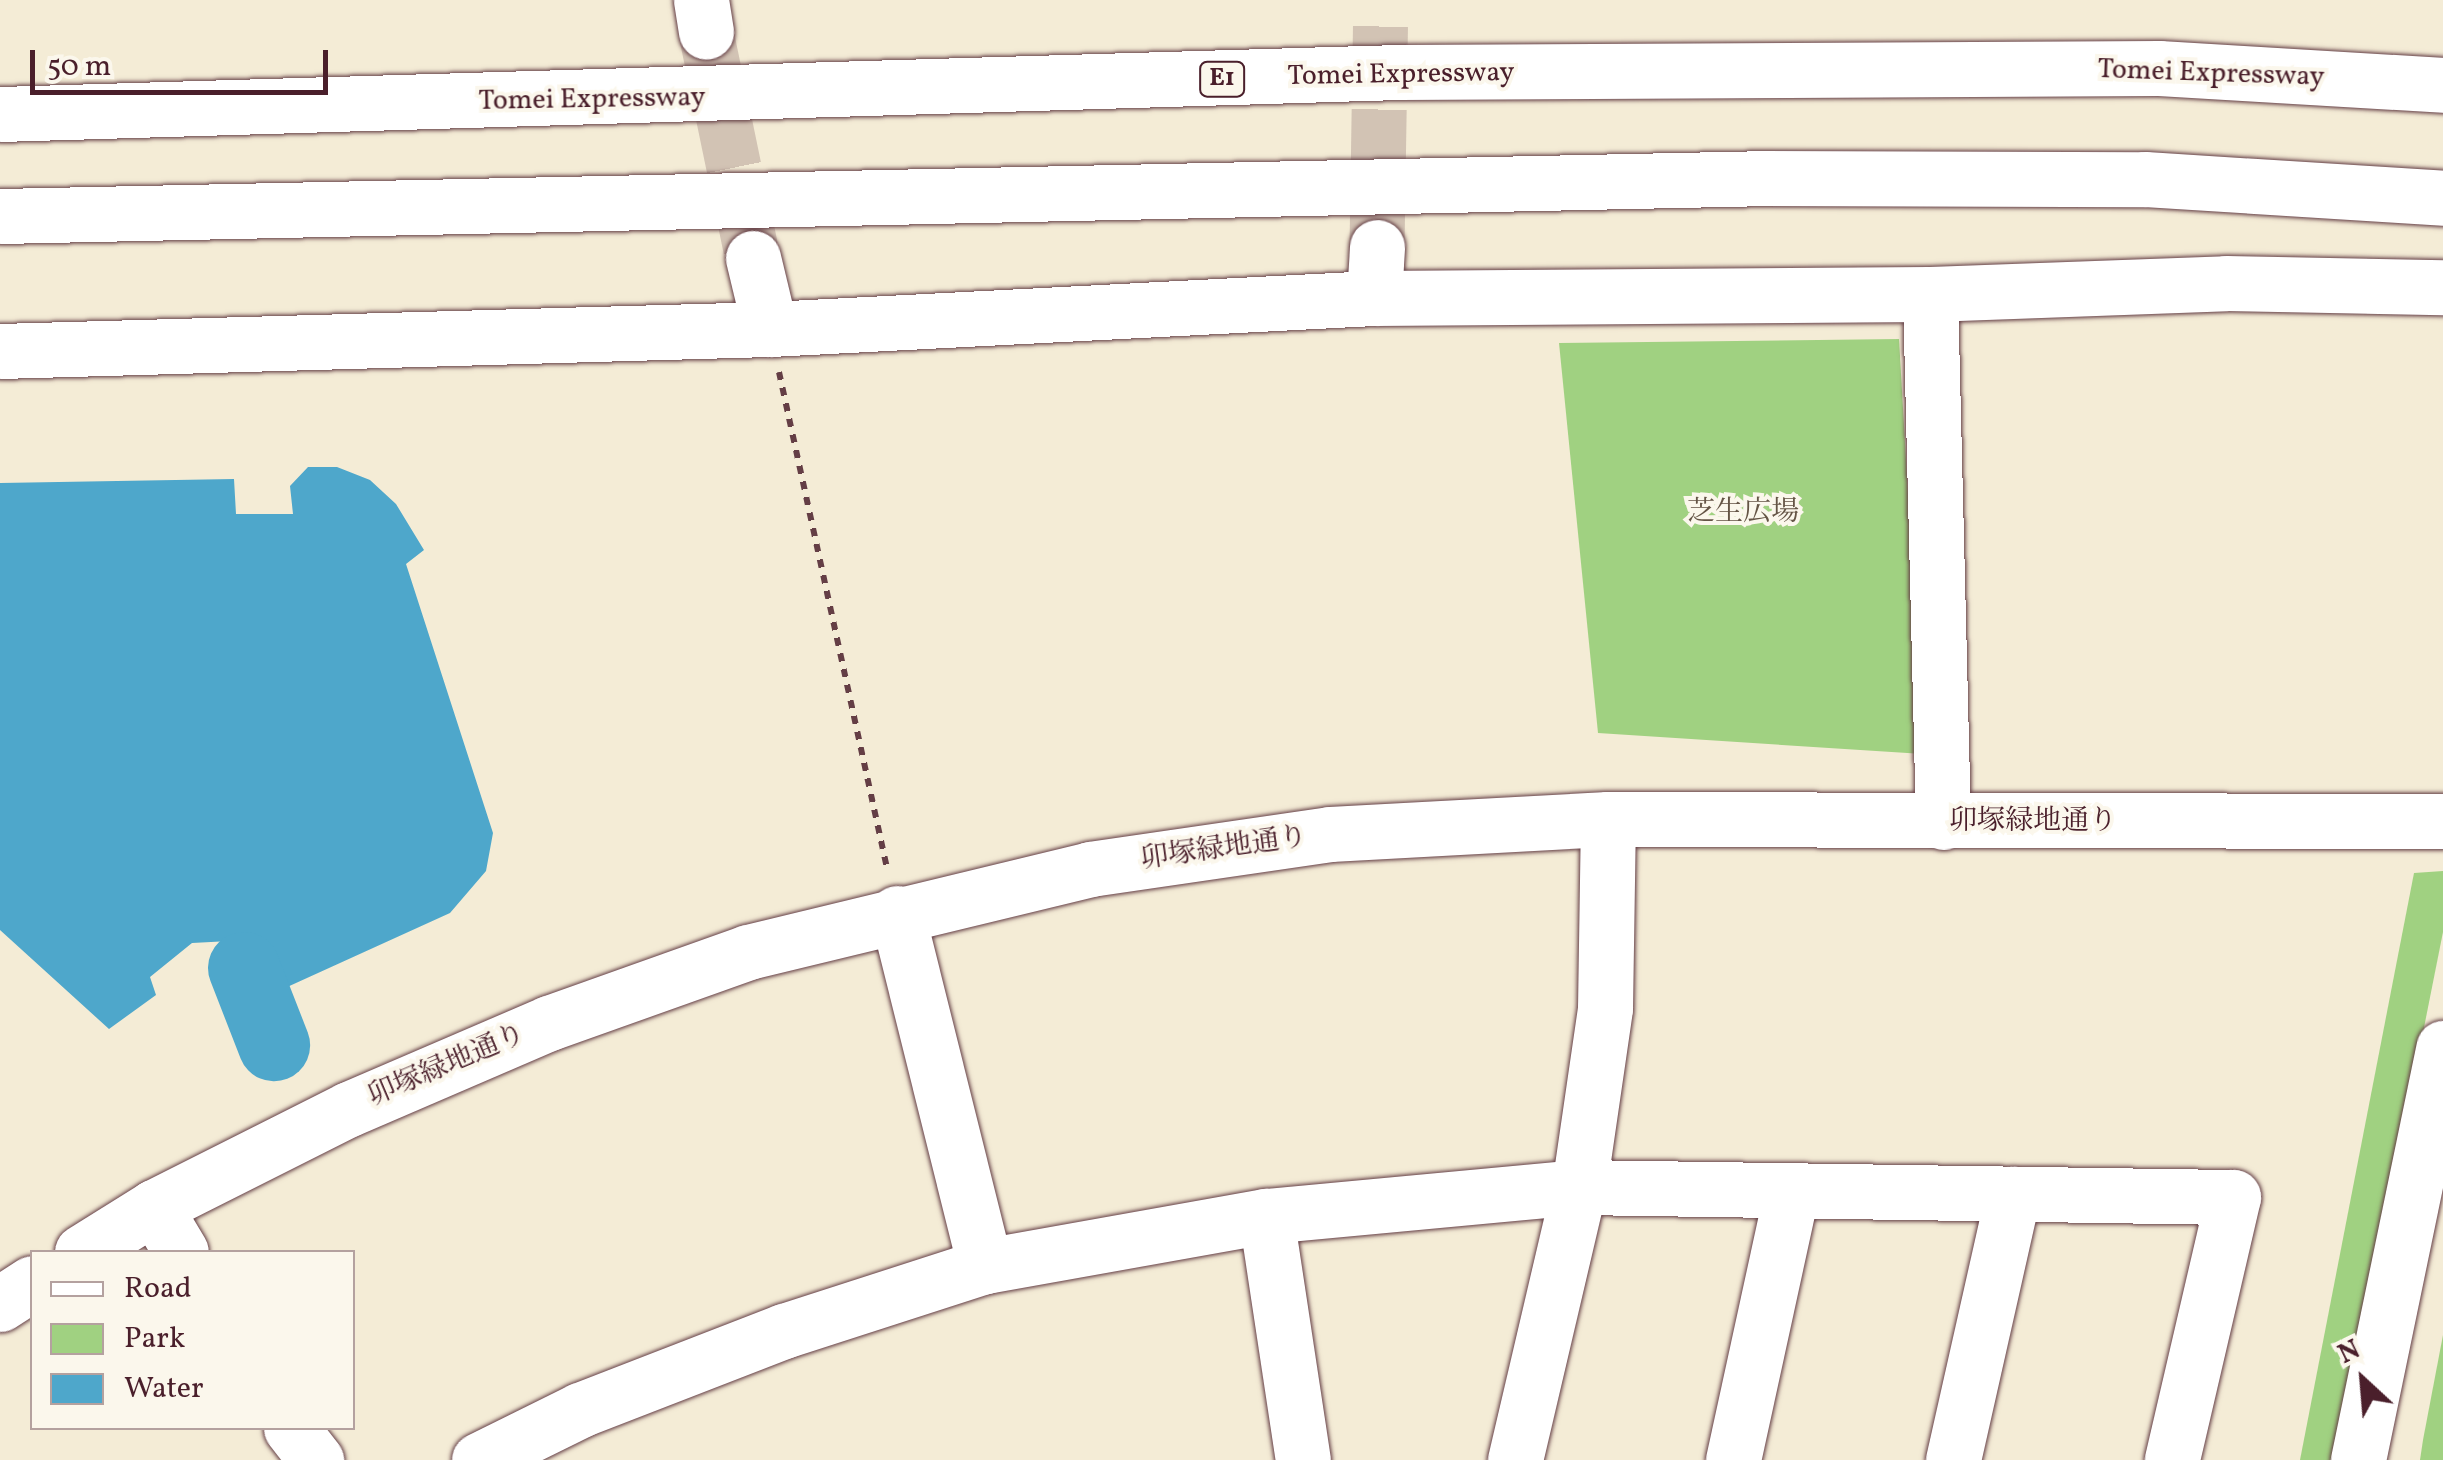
<!DOCTYPE html>
<meta charset="utf-8">
<style>
body{margin:0}
#map{position:relative;width:2443px;height:1460px;overflow:hidden;background:#f4ecd6;font-family:Vollkorn,"Noto Serif JP",serif}
div>[style]{position:absolute}
.green>*{inset:0;background:#a0d181}
.water>*{inset:0;background:#4ea7cb}
.river>*{height:72px;margin:-36px;padding:0 36px;transform-origin:36px;border-radius:36px;background:#4ea7cb}
.minor-tunnel>*{height:55px;margin-top:-27.5px;transform-origin:0;background:repeating-linear-gradient(90deg,#d2c3b4 0 55px,transparent 0 83px)}
.path>*{height:6px;margin-top:-3px;transform-origin:0;background:repeating-linear-gradient(90deg,#643e45 0 8px,transparent 0 16px)}
.roads{filter:drop-shadow(0 0 2px #643e45) drop-shadow(0 0 2px #643e45)}
.minor>*{height:55px;margin:-27.5px;padding:0 27.5px;transform-origin:27.5px;border-radius:27.5px;background:#fff}
.highway>*{height:55px;margin:-27.5px;padding:0 27.5px;transform-origin:27.5px;border-radius:27.5px;background:#fff}
span{translate:-50% -50%;white-space:nowrap;text-align:center;line-height:1.15;-webkit-text-stroke:8px #fbf7ec;paint-order:stroke}
.shield-label span{padding:2px 8px;background:#fbf7ec;border:2px solid;border-radius:8px;-webkit-text-stroke-width:0}
.shield-label{font-size:25px;color:#4a1f2b;font-weight:700}
.street-label{font-size:28px;color:#4a1f2b}
.park-label{font-size:28px;color:#645445}
.legend{position:absolute;left:30px;top:1250px;width:325px;height:180px;box-sizing:border-box;background:#fbf7ec;border:2px solid #b4a19f;margin:0;padding:12px 18px;list-style:none;font-size:30px;color:#4a1f2b}
.legend li{display:flex;align-items:center;gap:20px;height:50px}
.legend b{width:50px;border:2px solid #b4a19f}
.north{position:absolute;left:2313px;top:1330px;width:100px;height:100px;-webkit-text-stroke:8px #fbf7ec;paint-order:stroke;rotate:334deg;font-size:28px;font-weight:700;line-height:40px;text-align:center;color:#4a1f2b}
.north::after{content:'';display:block;margin:auto;width:35px;height:45px;background:#4a1f2b;clip-path:polygon(50% 0,100% 100%,50% 72%,0 100%)}
.scale{position:absolute;left:30px;top:50px;width:298px;height:45px;box-sizing:border-box;border:5px solid #4a1f2b;border-top:0;padding-left:12px;font-size:30px;line-height:35px;white-space:nowrap;color:#4a1f2b;-webkit-text-stroke:8px #fbf7ec;paint-order:stroke}
</style>
<div id="map">
<div class="green">
<div style="clip-path:polygon(1899px 339px,1923px 754px,1598px 733px,1559px 343px)"></div>
<div style="clip-path:polygon(2443px 871px,2443px 932px,2338px 1460px,2300px 1460px,2414px 873px)"></div>
<div style="clip-path:polygon(2443px 1335px,2443px 1460px,2420px 1460px,2423px 1440px)"></div>
</div>
<div class="water">
<div style="clip-path:polygon(308px 467px,337px 467px,370px 480px,396px 504px,424px 550px,406px 564px,493px 833px,486px 871px,450px 913px,285px 988px,266px 959px,232px 974px,230px 941px,192px 943px,150px 977px,156px 995px,109px 1029px,0 930px,0 483px,234px 479px,236px 514px,293px 514px,290px 486px)"></div>
</div>
<div class="river">
<div style="left:244px;top:968px;width:83px;rotate:68.7deg"></div>
</div>
<div class="minor-tunnel">
<div style="left:706px;top:32px;width:231px;rotate:78.3deg"></div>
<div style="left:1377px;top:247px;width:247px;rotate:-89.1deg"></div>
</div>
<div class="path">
<div style="left:779px;top:372px;width:508px;rotate:77.72deg"></div>
</div>
<div class="roads">
<div class="minor">
<div style="left:701px;top:0;width:32px;rotate:81deg"></div>
<div style="left:753px;top:258px;width:73px;rotate:76.5deg"></div>
<div style="left:1930px;top:294px;width:528px;rotate:88.59deg"></div>
<div style="left:1374px;top:298px;width:556px;rotate:-0.41deg"></div>
<div style="left:1930px;top:294px;width:296px;rotate:-2.1deg"></div>
<div style="left:2226px;top:283px;width:217px;rotate:1.1deg"></div>
<div style="left:0;top:351px;width:770px;rotate:-1.64deg"></div>
<div style="left:770px;top:329px;width:605px;rotate:-2.94deg"></div>
<div style="left:1374px;top:298px;width:51px;rotate:-86.6deg"></div>
<div style="left:897px;top:913px;width:364px;rotate:76deg"></div>
<div style="left:154px;top:1207px;width:52px;rotate:59deg"></div>
<div style="left:1266px;top:1216px;width:247px;rotate:81.4deg"></div>
<div style="left:82px;top:1252px;width:85px;rotate:-32deg"></div>
<div style="left:154px;top:1207px;width:218px;rotate:-26.7deg"></div>
<div style="left:349px;top:1109px;width:218px;rotate:-23.3deg"></div>
<div style="left:549px;top:1023px;width:211px;rotate:-19.6deg"></div>
<div style="left:748px;top:952px;width:352px;rotate:-13.6deg"></div>
<div style="left:1090px;top:869px;width:243px;rotate:-8.3deg"></div>
<div style="left:1330px;top:834px;width:278px;rotate:-3.1deg"></div>
<div style="left:1608px;top:819px;width:835px;rotate:0.14deg"></div>
<div style="left:0;top:1304px;width:38px;rotate:-33deg"></div>
<div style="left:291px;top:1428px;width:41px;rotate:52deg"></div>
<div style="left:479px;top:1460px;width:113px;rotate:-26.3deg"></div>
<div style="left:580px;top:1410px;width:219px;rotate:-21.2deg"></div>
<div style="left:784px;top:1331px;width:211px;rotate:-17.9deg"></div>
<div style="left:985px;top:1266px;width:285px;rotate:-10.1deg"></div>
<div style="left:1266px;top:1216px;width:314px;rotate:-5.3deg"></div>
<div style="left:1579px;top:1187px;width:654px;rotate:0.88deg"></div>
<div style="left:2233px;top:1197px;width:270px;rotate:103.1deg"></div>
<div style="left:1515px;top:1460px;width:280px;rotate:-76.8deg"></div>
<div style="left:1579px;top:1187px;width:181px;rotate:-81.7deg"></div>
<div style="left:1605px;top:1008px;width:189px;rotate:-89.1deg"></div>
<div style="left:1733px;top:1460px;width:271px;rotate:-77.7deg"></div>
<div style="left:1953px;top:1460px;width:273px;rotate:-77.3deg"></div>
<div style="left:2358px;top:1460px;width:421px;rotate:-78.3deg"></div>
</div>
<div class="highway">
<div style="left:0;top:114px;width:1401px;rotate:-1.72deg"></div>
<div style="left:1400px;top:72px;width:759px;rotate:-0.3deg"></div>
<div style="left:2159px;top:68px;width:285px;rotate:3.4deg"></div>
<div style="left:0;top:216px;width:1764px;rotate:-1.23deg"></div>
<div style="left:1764px;top:178px;width:381px;rotate:0.2deg"></div>
<div style="left:2145px;top:179px;width:299px;rotate:3.6deg"></div>
</div>
</div>
<div class="shield-label">
<span style="left:1222px;top:79px">E1</span>
</div>
<div class="street-label">
<span style="left:2211px;top:74px;rotate:2deg">Tomei Expressway</span>
<span style="left:1401px;top:75px;rotate:-1deg">Tomei Expressway</span>
<span style="left:592px;top:100px;rotate:-1deg">Tomei Expressway</span>
<span style="left:2033px;top:822px">卯塚緑地通り</span>
<span style="left:1224px;top:849px;rotate:-8deg">卯塚緑地通り</span>
<span style="left:447px;top:1066px;rotate:-23deg">卯塚緑地通り</span>
</div>
<div class="park-label">
<span style="left:1743px;top:513px">芝生広場</span>
</div>
<ul class="legend">
<li><b style="height:12px;background:#fff"></b>Road</li>
<li><b style="height:28px;background:#a0d181"></b>Park</li>
<li><b style="height:28px;background:#4ea7cb"></b>Water</li>
</ul>
<div class="north">N</div>
<div class="scale">50 m</div>
</div>
